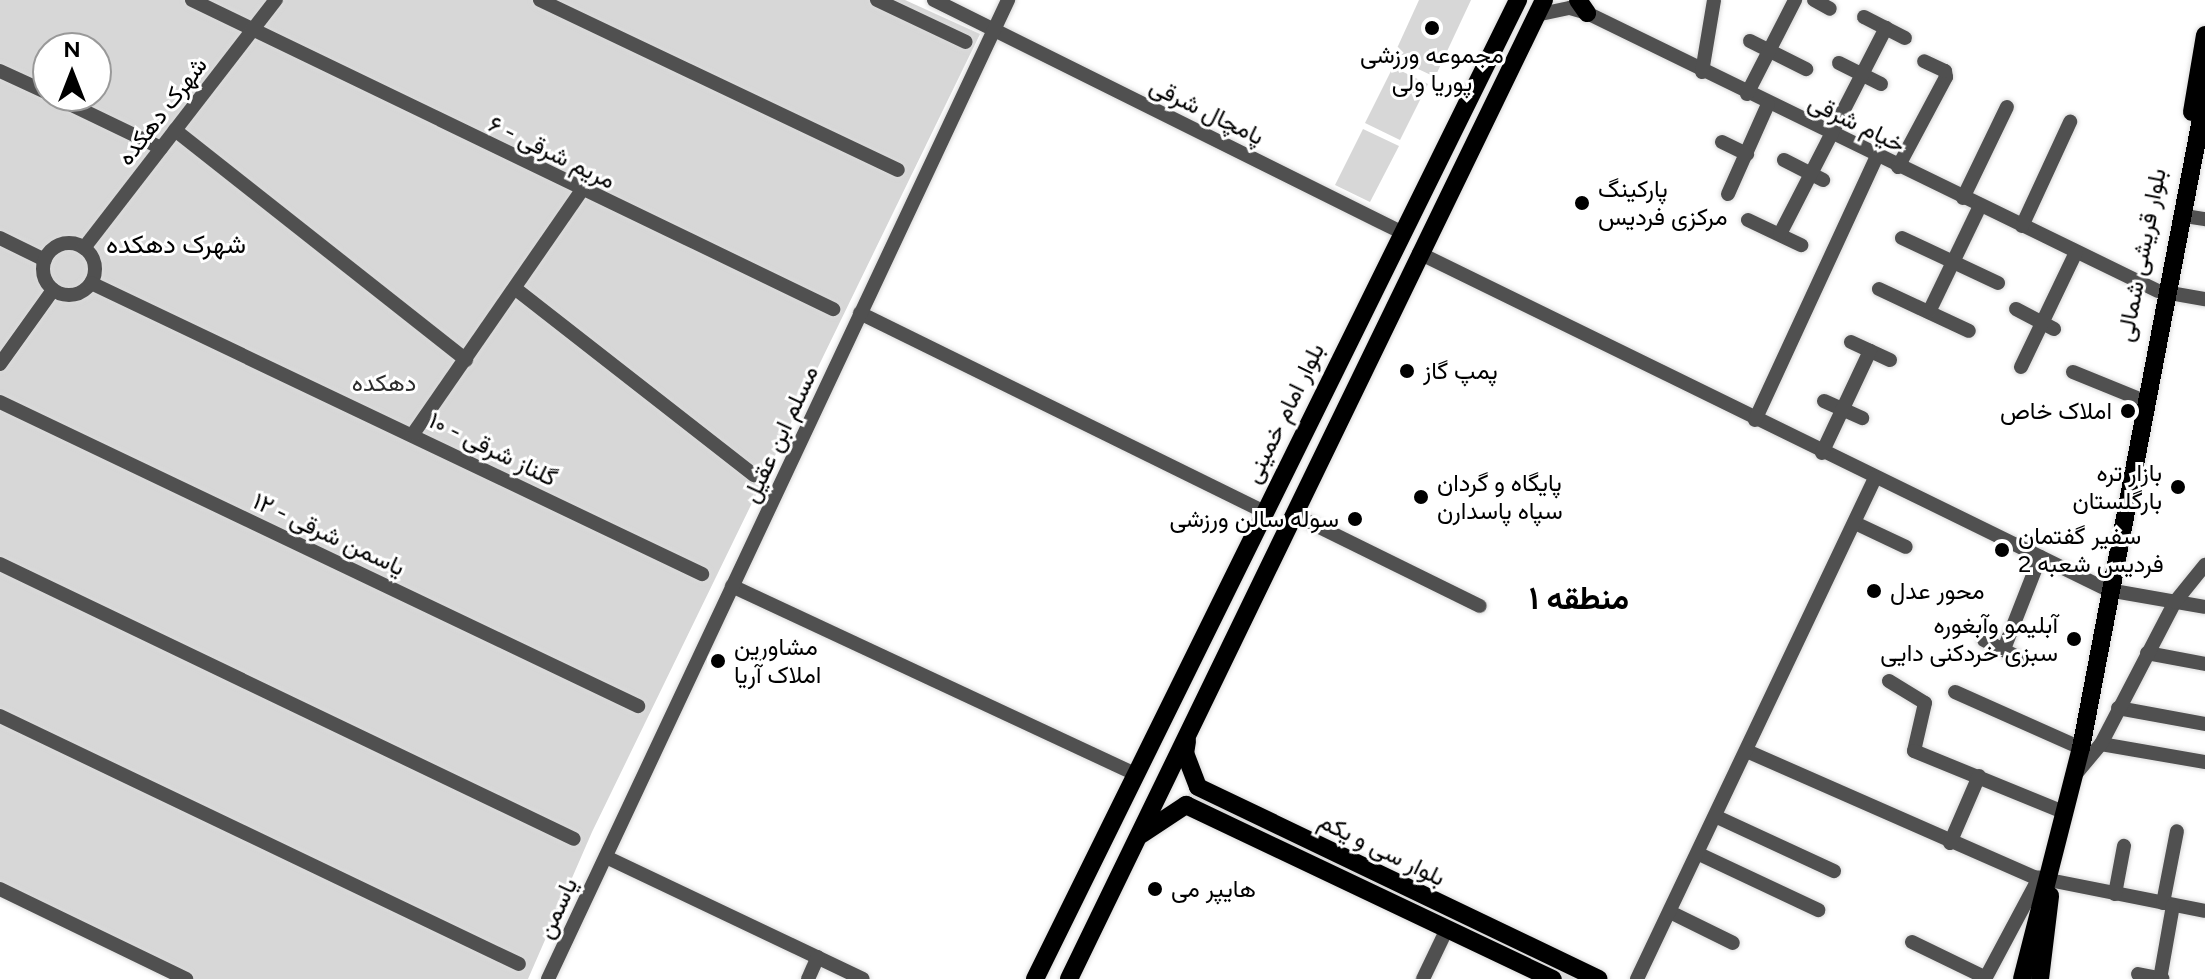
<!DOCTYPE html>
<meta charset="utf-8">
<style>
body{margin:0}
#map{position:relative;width:2205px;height:979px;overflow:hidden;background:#fff;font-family:Figtree,Vazirmatn,sans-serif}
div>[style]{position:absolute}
.green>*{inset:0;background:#d7d7d7}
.roads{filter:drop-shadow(0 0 2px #dbdbdb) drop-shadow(0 0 2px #dbdbdb)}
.minor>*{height:14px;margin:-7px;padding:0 7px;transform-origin:7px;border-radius:7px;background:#505050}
.minor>.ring{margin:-7px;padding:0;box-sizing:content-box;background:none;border:14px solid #505050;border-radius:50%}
.major>*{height:18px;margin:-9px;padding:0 9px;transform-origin:9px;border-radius:9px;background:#000}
.dots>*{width:22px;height:22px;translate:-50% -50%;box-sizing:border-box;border:4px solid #fff;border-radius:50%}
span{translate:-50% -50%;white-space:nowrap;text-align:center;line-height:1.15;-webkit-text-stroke:6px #fff;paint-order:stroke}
.poi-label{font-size:24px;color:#000}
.left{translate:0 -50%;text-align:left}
.right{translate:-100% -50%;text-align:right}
.street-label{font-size:24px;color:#000}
.park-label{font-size:24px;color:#2e2e2e}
.neighbourhood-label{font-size:26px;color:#000}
.district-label{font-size:32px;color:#000;font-weight:700}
.north{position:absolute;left:32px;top:32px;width:80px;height:80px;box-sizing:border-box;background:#fff;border:2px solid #999;border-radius:50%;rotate:0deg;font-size:22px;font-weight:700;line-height:32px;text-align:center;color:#000}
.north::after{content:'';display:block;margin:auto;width:28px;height:36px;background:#000;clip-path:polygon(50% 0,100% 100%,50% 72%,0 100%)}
</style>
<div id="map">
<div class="green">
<div style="clip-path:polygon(evenodd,0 0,905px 0,980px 34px,592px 832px,528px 979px,172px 979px,0 896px,0 0,48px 48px,96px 48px,96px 96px,48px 96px,48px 48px)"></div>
<div style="clip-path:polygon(1419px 0,1471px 0,1435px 77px,1393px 57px)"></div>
<div style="clip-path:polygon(1393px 67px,1428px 84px,1400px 140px,1365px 123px)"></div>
<div style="clip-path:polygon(1363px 129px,1399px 146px,1370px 202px,1335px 185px)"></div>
<div style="clip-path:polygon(1191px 790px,1593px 979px,1557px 979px,1186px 799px)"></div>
</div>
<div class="roads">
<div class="minor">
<div style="left:192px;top:0;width:712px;rotate:25.74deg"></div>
<div style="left:540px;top:0;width:396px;rotate:25.4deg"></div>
<div style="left:877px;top:0;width:98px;rotate:25.3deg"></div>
<div style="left:934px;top:0;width:521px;rotate:26.42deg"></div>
<div style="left:1814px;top:0;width:18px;rotate:29deg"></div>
<div style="left:1536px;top:15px;width:35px;rotate:-12deg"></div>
<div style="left:1570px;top:8px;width:18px;rotate:16deg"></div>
<div style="left:1587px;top:13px;width:635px;rotate:25.96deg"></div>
<div style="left:1864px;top:17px;width:46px;rotate:27.1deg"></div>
<div style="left:1750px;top:41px;width:63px;rotate:26.6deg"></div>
<div style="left:1839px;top:63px;width:47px;rotate:26.6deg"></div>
<div style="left:0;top:71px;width:53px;rotate:24.6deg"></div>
<div style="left:1702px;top:72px;width:73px;rotate:-80.5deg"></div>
<div style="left:1747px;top:94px;width:106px;rotate:-62.9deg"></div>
<div style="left:53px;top:96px;width:120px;rotate:25.7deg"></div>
<div style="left:175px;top:130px;width:371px;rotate:38.3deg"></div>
<div style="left:1722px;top:142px;width:28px;rotate:26deg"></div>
<div style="left:1784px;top:160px;width:44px;rotate:27.1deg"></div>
<div style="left:1898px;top:167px;width:102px;rotate:-61.9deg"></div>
<div style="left:1946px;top:77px;width:6px;rotate:-99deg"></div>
<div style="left:1945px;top:71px;width:23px;rotate:-155deg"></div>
<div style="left:1728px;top:194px;width:98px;rotate:-66deg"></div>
<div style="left:1963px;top:198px;width:101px;rotate:-64.2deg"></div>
<div style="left:2185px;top:216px;width:20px;rotate:9deg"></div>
<div style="left:1748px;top:220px;width:59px;rotate:25.3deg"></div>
<div style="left:2022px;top:226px;width:115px;rotate:-65.2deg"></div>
<div style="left:1780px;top:234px;width:232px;rotate:-62.8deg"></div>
<div style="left:0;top:238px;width:50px;rotate:26.1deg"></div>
<div style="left:1902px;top:238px;width:106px;rotate:25.1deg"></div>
<div class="ring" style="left:43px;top:243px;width:38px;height:38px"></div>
<div style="left:84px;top:248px;width:314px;rotate:-52.3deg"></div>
<div style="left:1419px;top:253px;width:767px;rotate:26.06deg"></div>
<div style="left:2108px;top:590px;width:98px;rotate:9.9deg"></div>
<div style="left:91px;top:283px;width:677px;rotate:25.47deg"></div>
<div style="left:1879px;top:289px;width:99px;rotate:25deg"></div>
<div style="left:517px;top:290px;width:301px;rotate:38deg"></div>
<div style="left:2170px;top:293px;width:36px;rotate:10deg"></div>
<div style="left:2016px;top:309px;width:43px;rotate:27.8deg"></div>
<div style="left:1929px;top:312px;width:118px;rotate:-64.3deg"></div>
<div style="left:860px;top:313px;width:449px;rotate:26.2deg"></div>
<div style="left:1851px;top:342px;width:43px;rotate:24.8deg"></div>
<div style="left:0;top:364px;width:91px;rotate:-54.4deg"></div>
<div style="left:2021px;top:367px;width:127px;rotate:-64.4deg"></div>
<div style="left:2073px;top:372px;width:69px;rotate:22.1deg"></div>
<div style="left:1824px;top:401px;width:42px;rotate:24.1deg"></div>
<div style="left:0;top:402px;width:707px;rotate:25.48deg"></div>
<div style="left:1755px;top:420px;width:291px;rotate:-65.2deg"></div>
<div style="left:413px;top:434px;width:295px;rotate:-55.3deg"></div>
<div style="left:1822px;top:453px;width:113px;rotate:-64.8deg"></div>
<div style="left:1293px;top:514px;width:208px;rotate:26.2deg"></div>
<div style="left:1855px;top:523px;width:56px;rotate:25.2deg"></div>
<div style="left:0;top:564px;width:636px;rotate:25.6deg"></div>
<div style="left:732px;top:586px;width:445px;rotate:25deg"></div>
<div style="left:1984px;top:640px;width:38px;rotate:27deg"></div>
<div style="left:2004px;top:649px;width:99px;rotate:-68.6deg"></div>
<div style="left:2147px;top:653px;width:59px;rotate:10.7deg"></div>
<div style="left:1889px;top:681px;width:42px;rotate:31.4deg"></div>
<div style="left:1925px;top:703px;width:49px;rotate:102.9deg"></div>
<div style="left:1914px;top:751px;width:164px;rotate:22.2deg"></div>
<div style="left:1955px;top:692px;width:138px;rotate:24deg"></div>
<div style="left:2118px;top:708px;width:88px;rotate:10.4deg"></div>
<div style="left:0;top:716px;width:575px;rotate:25.54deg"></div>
<div style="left:2101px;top:744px;width:106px;rotate:9.8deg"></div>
<div style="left:1749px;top:752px;width:311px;rotate:23.7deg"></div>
<div style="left:2034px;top:877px;width:174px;rotate:11.2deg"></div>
<div style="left:2075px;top:775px;width:40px;rotate:-50deg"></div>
<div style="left:2101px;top:744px;width:160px;rotate:-62.5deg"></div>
<div style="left:2175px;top:602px;width:48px;rotate:-51deg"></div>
<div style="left:1717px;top:817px;width:129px;rotate:24.8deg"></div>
<div style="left:1950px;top:843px;width:73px;rotate:-66.6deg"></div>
<div style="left:1699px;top:854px;width:132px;rotate:25.2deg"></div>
<div style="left:606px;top:857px;width:284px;rotate:25.4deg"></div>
<div style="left:0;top:889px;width:207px;rotate:25.8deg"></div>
<div style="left:2115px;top:894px;width:49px;rotate:-79.4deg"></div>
<div style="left:2163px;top:903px;width:73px;rotate:-79deg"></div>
<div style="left:1670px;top:912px;width:70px;rotate:26.2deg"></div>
<div style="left:1912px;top:942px;width:82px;rotate:25.9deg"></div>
<div style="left:2138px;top:974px;width:25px;rotate:11deg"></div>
<div style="left:548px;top:979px;width:1082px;rotate:-64.83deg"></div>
<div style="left:808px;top:979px;width:24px;rotate:-66deg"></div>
<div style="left:1423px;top:979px;width:55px;rotate:-64.4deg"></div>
<div style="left:1637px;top:979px;width:555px;rotate:-64.59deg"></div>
<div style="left:1985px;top:979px;width:115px;rotate:-61.9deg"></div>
<div style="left:2160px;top:979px;width:75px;rotate:-80deg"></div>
</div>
<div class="major">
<div style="left:1578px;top:0;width:16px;rotate:55deg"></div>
<div style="left:2192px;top:112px;width:78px;rotate:-80.4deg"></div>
<div style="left:1187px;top:741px;width:12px;rotate:99deg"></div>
<div style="left:1185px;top:753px;width:36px;rotate:69deg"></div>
<div style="left:1198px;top:787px;width:444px;rotate:25.6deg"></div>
<div style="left:1142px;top:834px;width:53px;rotate:-33.4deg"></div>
<div style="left:1186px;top:805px;width:406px;rotate:25.4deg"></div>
<div style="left:1035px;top:979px;width:1092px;rotate:-63.74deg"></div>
<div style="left:1069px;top:979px;width:1088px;rotate:-64.12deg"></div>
<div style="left:2022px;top:979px;width:238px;rotate:-75.7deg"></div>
<div style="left:2081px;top:748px;width:662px;rotate:-79.2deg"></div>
<div style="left:2040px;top:979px;width:84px;rotate:-83.1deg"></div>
</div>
</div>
<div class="dots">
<div style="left:1432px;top:28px;background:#000"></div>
<div style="left:1582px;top:203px;background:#000"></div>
<div style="left:1407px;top:371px;background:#000"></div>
<div style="left:2128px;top:411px;background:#000"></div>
<div style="left:2178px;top:487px;background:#000"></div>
<div style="left:1421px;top:497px;background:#000"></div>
<div style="left:1355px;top:519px;background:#000"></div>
<div style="left:2002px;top:550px;background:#000"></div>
<div style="left:1874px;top:591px;background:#000"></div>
<div style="left:2074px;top:639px;background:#000"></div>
<div style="left:718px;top:661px;background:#000"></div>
<div style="left:1155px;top:889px;background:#000"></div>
</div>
<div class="poi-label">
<span style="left:1432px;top:69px">مجموعه ورزشی<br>پوریا ولی</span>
<span class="left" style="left:1598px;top:203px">پارکینگ<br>مرکزی فردیس</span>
<span class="left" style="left:1423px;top:371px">پمپ گاز</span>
<span class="right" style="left:2112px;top:411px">املاک خاص</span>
<span class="right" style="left:2162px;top:487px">بازار تره<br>بارگلستان</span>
<span class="left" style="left:1437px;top:497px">پایگاه و گردان<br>سپاه پاسدارن</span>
<span class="right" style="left:1339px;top:519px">سوله سالن ورزشی</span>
<span class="left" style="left:2018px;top:550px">سفیر گفتمان<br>فردیس شعبه 2</span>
<span class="left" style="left:1890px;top:591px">محور عدل</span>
<span class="right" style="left:2058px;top:639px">آبلیمو وآبغوره<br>سبزی خردکنی دایی</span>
<span class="left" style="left:734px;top:661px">مشاورین<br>املاک آریا</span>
<span class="left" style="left:1171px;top:889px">هایپر می</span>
</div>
<div class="street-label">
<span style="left:162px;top:111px;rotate:-52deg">شهرک دهکده</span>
<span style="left:1207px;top:111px;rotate:26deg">پامچال شرقی</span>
<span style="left:1857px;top:123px;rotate:26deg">خیام شرقی</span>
<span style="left:552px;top:152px;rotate:26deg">مریم شرقی - ۶</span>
<span style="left:2141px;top:255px;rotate:-79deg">بلوار قریشی شمالی</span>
<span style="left:1284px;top:413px;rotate:-64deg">بلوار امام خمینی</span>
<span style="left:780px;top:434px;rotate:-65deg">مسلم ابن عقیل</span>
<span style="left:493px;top:449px;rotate:26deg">گلناز شرقی - ۱۰</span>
<span style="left:329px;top:534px;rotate:25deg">یاسمن شرقی - ۱۲</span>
<span style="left:1382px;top:849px;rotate:26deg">بلوار سی و یکم</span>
<span style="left:557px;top:908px;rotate:-65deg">یاسمن</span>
</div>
<div class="park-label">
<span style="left:384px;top:383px">دهکده</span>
</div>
<div class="neighbourhood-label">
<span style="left:176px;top:245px">شهرک دهکده</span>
</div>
<div class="district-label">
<span style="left:1579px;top:598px">منطقه ۱</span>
</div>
<div class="north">N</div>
</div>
